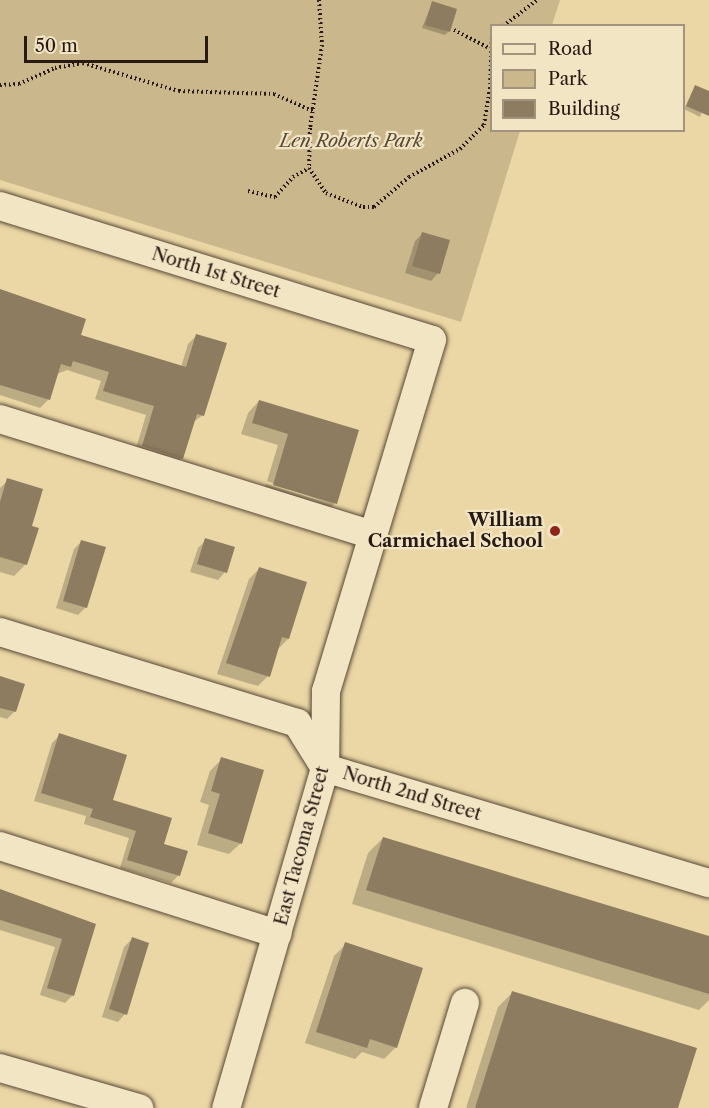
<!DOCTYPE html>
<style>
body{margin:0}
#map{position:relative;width:709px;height:1108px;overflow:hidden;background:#ebd7a5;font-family:"Libre Caslon Text",serif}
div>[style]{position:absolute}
.green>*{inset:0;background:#cab78c}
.shadow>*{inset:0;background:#0003}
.building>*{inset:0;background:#8d7c5f}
.path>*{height:4px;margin-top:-2px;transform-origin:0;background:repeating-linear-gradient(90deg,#271913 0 1.5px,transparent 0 4.5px)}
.roads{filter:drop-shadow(0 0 2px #584838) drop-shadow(0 0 2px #584838)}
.minor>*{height:28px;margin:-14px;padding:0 14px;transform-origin:14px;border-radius:14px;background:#f2e5c4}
.dots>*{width:16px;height:16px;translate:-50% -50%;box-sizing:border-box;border:3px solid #f2e5c4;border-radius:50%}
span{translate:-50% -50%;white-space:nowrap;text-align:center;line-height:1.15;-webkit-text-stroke:4.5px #f2e5c4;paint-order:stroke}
.park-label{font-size:18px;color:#584837;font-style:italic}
.street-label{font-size:18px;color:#271913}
.poi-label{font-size:18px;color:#271913;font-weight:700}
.right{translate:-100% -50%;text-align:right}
.legend{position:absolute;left:490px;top:24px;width:195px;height:108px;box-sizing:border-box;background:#f2e5c4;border:2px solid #a1937d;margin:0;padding:8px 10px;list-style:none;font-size:18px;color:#271913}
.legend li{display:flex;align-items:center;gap:12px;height:30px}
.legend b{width:30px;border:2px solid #a1937d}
.scale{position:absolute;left:24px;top:36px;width:184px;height:27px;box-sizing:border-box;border:3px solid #271913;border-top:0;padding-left:8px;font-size:18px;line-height:21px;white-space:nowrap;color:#271913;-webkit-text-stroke:4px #f2e5c4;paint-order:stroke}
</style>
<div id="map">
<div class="green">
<div style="clip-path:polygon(0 0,560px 0,552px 25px,492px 26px,492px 130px,520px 131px,461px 322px,0 180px)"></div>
</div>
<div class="shadow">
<div style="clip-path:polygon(432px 3px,448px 32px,445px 35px,422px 28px)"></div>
<div style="clip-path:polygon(695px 87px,709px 93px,700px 117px,684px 109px)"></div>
<div style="clip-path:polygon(423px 233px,438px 273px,431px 281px,405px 273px,415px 241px)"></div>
<div style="clip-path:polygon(0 291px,80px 336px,181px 367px,188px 344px,197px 335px,203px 415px,192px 423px,182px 458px,173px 467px,134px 455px,146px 415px,95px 399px,101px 381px,67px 370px,57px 374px,49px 399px,40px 408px,0 395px)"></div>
<div style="clip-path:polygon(259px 401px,357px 431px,335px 503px,324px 515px,262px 496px,266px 484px,331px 504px,267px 481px,278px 445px,241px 434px,248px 413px)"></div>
<div style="clip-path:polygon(8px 480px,30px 527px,26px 564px,14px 576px,0 572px,0 488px)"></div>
<div style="clip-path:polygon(206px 540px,225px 572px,218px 580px,190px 572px,198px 548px)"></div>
<div style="clip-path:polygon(82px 541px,86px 607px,78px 615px,56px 608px,74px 549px)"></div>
<div style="clip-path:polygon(259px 569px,288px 639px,278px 649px,268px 676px,258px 686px,217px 674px,249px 579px)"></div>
<div style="clip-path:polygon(0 678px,14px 712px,7px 719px,0 717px)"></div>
<div style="clip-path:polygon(60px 735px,111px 801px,162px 845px,179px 875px,171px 883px,120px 868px,129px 838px,84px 824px,86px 816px,34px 801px,52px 743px)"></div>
<div style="clip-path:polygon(222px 759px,241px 843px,229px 854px,197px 845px,209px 805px,200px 802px,210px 771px)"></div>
<div style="clip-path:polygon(383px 838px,709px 938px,709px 1000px,699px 1010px,352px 904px,368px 853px)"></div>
<div style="clip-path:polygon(0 891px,94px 925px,73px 995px,65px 1003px,40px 995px,55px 947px,0 930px)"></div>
<div style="clip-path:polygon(132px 939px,125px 1014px,118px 1022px,102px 1017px,124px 947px)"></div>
<div style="clip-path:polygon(346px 944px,396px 1047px,384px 1059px,362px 1052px,355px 1059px,305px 1043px,334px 956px)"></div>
<div style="clip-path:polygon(513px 992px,676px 1108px,466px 1108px,498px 1007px)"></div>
</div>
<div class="building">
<div style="clip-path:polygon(432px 1px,457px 9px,450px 32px,425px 25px)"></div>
<div style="clip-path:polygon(695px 85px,709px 91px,709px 116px,686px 106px)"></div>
<div style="clip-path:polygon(422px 232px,450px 240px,440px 274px,412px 266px)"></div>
<div style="clip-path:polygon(0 289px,86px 319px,81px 335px,186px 367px,196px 334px,227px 343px,204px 416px,197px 414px,183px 459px,142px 446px,154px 406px,103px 391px,109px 372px,73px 361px,71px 367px,61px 364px,50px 400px,0 385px)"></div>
<div style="clip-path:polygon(259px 400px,359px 430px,337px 504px,273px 485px,288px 434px,252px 423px)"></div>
<div style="clip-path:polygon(7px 478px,43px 489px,32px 526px,39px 528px,27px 565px,0 557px,0 502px)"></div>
<div style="clip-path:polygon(205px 538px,235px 547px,227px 573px,197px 564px)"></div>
<div style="clip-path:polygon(81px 540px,106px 547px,87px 608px,63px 601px)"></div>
<div style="clip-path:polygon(259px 567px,307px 582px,289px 639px,282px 637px,270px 677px,226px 663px)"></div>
<div style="clip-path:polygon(0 676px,25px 684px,16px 712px,0 708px)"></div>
<div style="clip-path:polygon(59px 733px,127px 755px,113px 800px,172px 818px,164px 844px,188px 851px,180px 876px,127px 860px,136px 831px,90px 817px,93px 809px,41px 793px)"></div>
<div style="clip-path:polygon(221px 757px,264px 770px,242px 844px,208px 833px,220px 794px,211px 791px)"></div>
<div style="clip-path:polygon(383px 837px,709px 936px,709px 994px,366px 890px)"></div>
<div style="clip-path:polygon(0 889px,96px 924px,74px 996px,47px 988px,62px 939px,0 920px)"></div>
<div style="clip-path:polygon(132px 937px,149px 943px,127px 1015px,109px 1009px)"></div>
<div style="clip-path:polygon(345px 942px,423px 968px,397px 1048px,370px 1039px,367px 1048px,316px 1032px)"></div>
<div style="clip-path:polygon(512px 991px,697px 1048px,678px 1108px,475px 1108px)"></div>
</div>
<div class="path">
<div style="left:319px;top:0;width:45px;rotate:86.2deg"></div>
<div style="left:322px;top:45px;width:84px;rotate:98.2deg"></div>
<div style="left:310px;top:128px;width:40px;rotate:91.4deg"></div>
<div style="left:309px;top:168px;width:30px;rotate:56deg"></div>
<div style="left:326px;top:193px;width:40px;rotate:21deg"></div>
<div style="left:363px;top:207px;width:11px"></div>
<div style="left:374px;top:207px;width:46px;rotate:-40.6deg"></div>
<div style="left:409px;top:177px;width:58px;rotate:-28.8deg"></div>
<div style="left:460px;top:149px;width:34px;rotate:-45deg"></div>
<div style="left:484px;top:125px;width:36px;rotate:-81deg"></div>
<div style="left:490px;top:89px;width:55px;rotate:-87.9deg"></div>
<div style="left:503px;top:26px;width:43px;rotate:-37.4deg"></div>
<div style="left:454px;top:30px;width:39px;rotate:27deg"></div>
<div style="left:0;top:85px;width:19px;rotate:-3deg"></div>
<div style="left:19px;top:84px;width:39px;rotate:-24deg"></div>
<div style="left:55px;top:68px;width:28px;rotate:-10deg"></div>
<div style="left:83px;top:63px;width:100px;rotate:16.3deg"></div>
<div style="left:179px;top:91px;width:95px;rotate:1.8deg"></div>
<div style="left:274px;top:94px;width:43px;rotate:23.6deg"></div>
<div style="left:248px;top:191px;width:28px;rotate:13deg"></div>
<div style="left:275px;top:197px;width:27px;rotate:-48deg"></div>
<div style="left:293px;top:177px;width:18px;rotate:-29deg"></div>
</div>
<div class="roads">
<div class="minor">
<div style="left:0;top:206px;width:452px;rotate:17.2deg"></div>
<div style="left:432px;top:340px;width:367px;rotate:106.8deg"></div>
<div style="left:326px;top:691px;width:77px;rotate:90.7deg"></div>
<div style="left:325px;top:768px;width:354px;rotate:106.2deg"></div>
<div style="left:0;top:419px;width:391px;rotate:17.3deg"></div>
<div style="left:0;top:632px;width:311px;rotate:17deg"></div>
<div style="left:297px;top:723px;width:53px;rotate:58.1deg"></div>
<div style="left:325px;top:768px;width:401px;rotate:16.7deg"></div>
<div style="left:0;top:846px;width:291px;rotate:17.6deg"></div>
<div style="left:0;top:1068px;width:145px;rotate:16.1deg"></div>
<div style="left:433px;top:1108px;width:110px;rotate:-73.1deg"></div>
</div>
</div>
<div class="dots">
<div style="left:555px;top:531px;background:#8f2418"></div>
</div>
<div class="park-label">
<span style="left:351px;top:141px">Len Roberts Park</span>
</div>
<div class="street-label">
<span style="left:216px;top:273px;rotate:17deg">North 1st Street</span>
<span style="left:412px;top:794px;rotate:17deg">North 2nd Street</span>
<span style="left:302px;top:846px;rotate:-75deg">East Tacoma Street</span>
</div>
<div class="poi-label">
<span class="right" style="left:543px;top:531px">William<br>Carmichael School</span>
</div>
<ul class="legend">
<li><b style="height:8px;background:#f2e5c4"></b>Road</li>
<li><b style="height:16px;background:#cab78c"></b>Park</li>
<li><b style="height:16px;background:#8d7c5f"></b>Building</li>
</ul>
<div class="scale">50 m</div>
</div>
